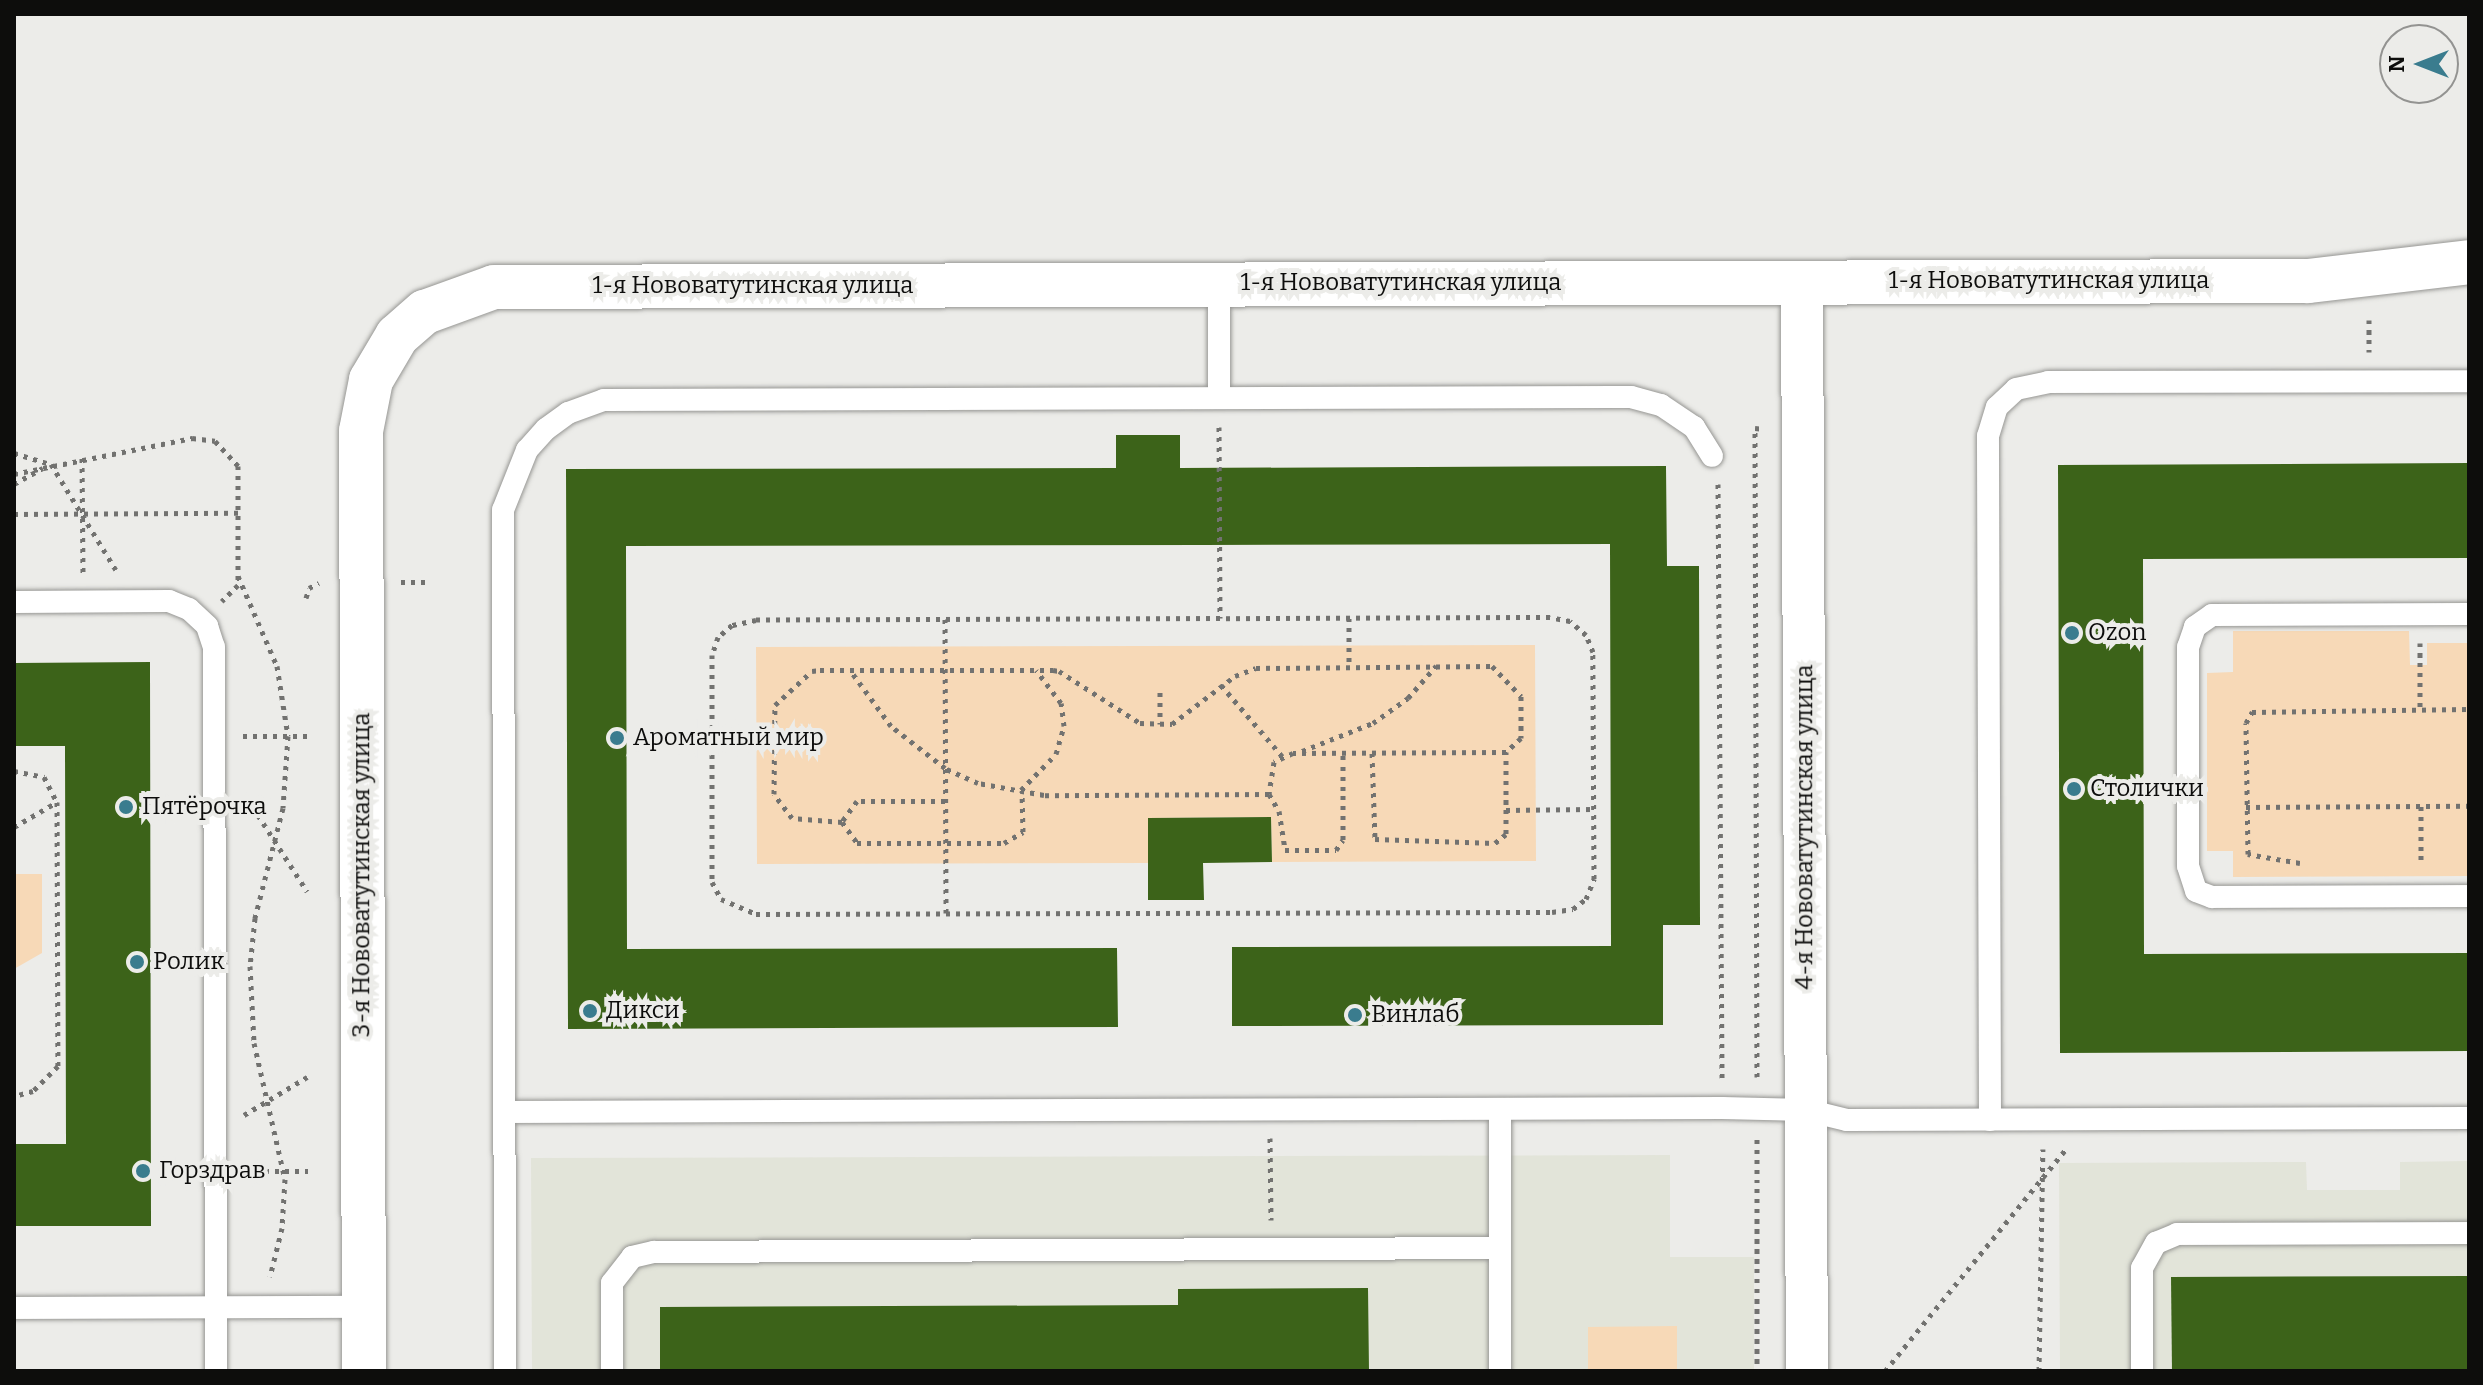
<!DOCTYPE html>
<meta charset="utf-8">
<style>
body{margin:0}
#map{position:relative;width:2483px;height:1385px;overflow:hidden;background:#ecece9;font-family:Bitter,serif}
div>[style]{position:absolute}
.built>*{inset:0;background:#e2e4d9}
.green>*{inset:0;background:#f7d9b7}
.building>*{inset:0;background:#3c6319}
.path>*{height:5px;margin-top:-2.5px;transform-origin:0;background:repeating-linear-gradient(90deg,#727270 0 4px,transparent 0 10px)}
.roads{filter:drop-shadow(0 0 2px #969693) drop-shadow(0 0 2px #969693)}
.lane>*{height:22px;margin:-11px;padding:0 11px;transform-origin:11px;border-radius:11px;background:#fff}
.street>*{height:42px;margin:-21px;padding:0 21px;transform-origin:21px;border-radius:21px;background:#fff}
.secondary>*{height:44px;margin:-22px;padding:0 22px;transform-origin:22px;border-radius:22px;background:#fff}
.dots>*{width:22px;height:22px;translate:-50% -50%;box-sizing:border-box;border:4px solid #ecece9;border-radius:50%}
span{translate:-50% -50%;white-space:nowrap;text-align:center;line-height:1.15;-webkit-text-stroke:8px #ecece9;paint-order:stroke}
.street-label{font-size:24px;color:#0d0d0c}
.poi-label{font-size:24px;color:#0d0d0c}
.left{translate:0 -50%;text-align:left}
.frame{position:absolute;inset:0;border:16px solid #0d0d0c;pointer-events:none}
.north{position:absolute;left:2379px;top:24px;width:80px;height:80px;box-sizing:border-box;background:#ecece9;border:2px solid #939391;border-radius:50%;rotate:270deg;font-size:22px;font-weight:700;line-height:32px;text-align:center;color:#0d0d0c}
.north::after{content:'';display:block;margin:auto;width:28px;height:36px;background:#3a7c8e;clip-path:polygon(50% 0,100% 100%,50% 72%,0 100%)}
</style>
<div id="map">
<div class="built">
<div style="clip-path:polygon(1670px 1155px,1670px 1257px,1754px 1257px,1754px 1371px,532px 1371px,531px 1158px)"></div>
<div style="clip-path:polygon(2469px 1161px,2469px 1371px,2060px 1371px,2059px 1163px,2306px 1162px,2307px 1190px,2400px 1190px,2400px 1162px)"></div>
</div>
<div class="green">
<div style="clip-path:polygon(2233px 631px,2409px 631px,2410px 665px,2427px 665px,2427px 643px,2469px 643px,2469px 876px,2233px 877px,2233px 851px,2207px 851px,2207px 673px,2233px 672px)"></div>
<div style="clip-path:polygon(1535px 645px,1536px 861px,1272px 862px,1271px 817px,1149px 818px,1148px 863px,757px 864px,756px 647px)"></div>
<div style="clip-path:polygon(14px 874px,42px 874px,42px 953px,14px 969px)"></div>
<div style="clip-path:polygon(1677px 1326px,1677px 1371px,1588px 1371px,1588px 1327px)"></div>
</div>
<div class="building">
<div style="clip-path:polygon(1116px 435px,1180px 435px,1180px 468px,1666px 466px,1667px 566px,1699px 566px,1700px 925px,1663px 925px,1663px 1025px,1232px 1026px,1232px 947px,1611px 946px,1610px 544px,1202px 545px,626px 546px,627px 949px,1117px 948px,1118px 1027px,568px 1029px,566px 469px,1116px 468px)"></div>
<div style="clip-path:polygon(2469px 463px,2469px 558px,2143px 559px,2144px 954px,2469px 953px,2469px 1051px,2060px 1053px,2058px 465px)"></div>
<div style="clip-path:polygon(150px 662px,151px 1226px,14px 1226px,14px 1144px,66px 1144px,65px 746px,14px 746px,14px 663px)"></div>
<div style="clip-path:polygon(1271px 817px,1272px 862px,1203px 863px,1204px 900px,1148px 900px,1148px 818px)"></div>
<div style="clip-path:polygon(2469px 1276px,2469px 1371px,2172px 1371px,2171px 1277px)"></div>
<div style="clip-path:polygon(1368px 1288px,1369px 1371px,660px 1371px,660px 1307px,1178px 1305px,1178px 1289px)"></div>
</div>
<div class="path">
<div style="left:2369px;top:320px;width:32px;rotate:90deg"></div>
<div style="left:1219px;top:427px;width:191px;rotate:89.7deg"></div>
<div style="left:1220px;top:618px;width:464px;rotate:179.8deg"></div>
<div style="left:756px;top:620px;width:25px;rotate:168deg"></div>
<div style="left:732px;top:625px;width:18px;rotate:139deg"></div>
<div style="left:718px;top:637px;width:19px;rotate:108deg"></div>
<div style="left:712px;top:655px;width:227px;rotate:90deg"></div>
<div style="left:712px;top:882px;width:19px;rotate:62deg"></div>
<div style="left:721px;top:899px;width:38px;rotate:23deg"></div>
<div style="left:756px;top:914px;width:796px;rotate:-0.14deg"></div>
<div style="left:1552px;top:912px;width:21px;rotate:-8deg"></div>
<div style="left:1573px;top:909px;width:16px;rotate:-38deg"></div>
<div style="left:1586px;top:899px;width:22px;rotate:-68deg"></div>
<div style="left:1594px;top:879px;width:227px;rotate:-90.3deg"></div>
<div style="left:1593px;top:652px;width:18px;rotate:-112deg"></div>
<div style="left:1586px;top:635px;width:21px;rotate:-139deg"></div>
<div style="left:1570px;top:621px;width:20px;rotate:-169deg"></div>
<div style="left:1550px;top:617px;width:330px;rotate:179.8deg"></div>
<div style="left:14px;top:453px;width:39px;rotate:17deg"></div>
<div style="left:51px;top:464px;width:124px;rotate:58.5deg"></div>
<div style="left:82px;top:458px;width:115px;rotate:89.5deg"></div>
<div style="left:14px;top:474px;width:182px;rotate:-11.4deg"></div>
<div style="left:192px;top:438px;width:23px;rotate:7deg"></div>
<div style="left:215px;top:441px;width:34px;rotate:47deg"></div>
<div style="left:238px;top:466px;width:119px;rotate:90deg"></div>
<div style="left:238px;top:585px;width:23px;rotate:135deg"></div>
<div style="left:14px;top:484px;width:33px;rotate:-29deg"></div>
<div style="left:1718px;top:484px;width:594px;rotate:89.61deg"></div>
<div style="left:14px;top:514px;width:224px;rotate:-0.3deg"></div>
<div style="left:238px;top:576px;width:98px;rotate:66.6deg"></div>
<div style="left:277px;top:666px;width:71px;rotate:81.1deg"></div>
<div style="left:288px;top:736px;width:72px;rotate:94deg"></div>
<div style="left:283px;top:808px;width:114px;rotate:104.3deg"></div>
<div style="left:255px;top:918px;width:48px;rotate:95.9deg"></div>
<div style="left:250px;top:966px;width:77px;rotate:87deg"></div>
<div style="left:254px;top:1043px;width:139px;rotate:77.2deg"></div>
<div style="left:285px;top:1179px;width:49px;rotate:93.5deg"></div>
<div style="left:282px;top:1228px;width:50px;rotate:103.8deg"></div>
<div style="left:401px;top:582px;width:27px"></div>
<div style="left:306px;top:598px;width:10px;rotate:-73deg"></div>
<div style="left:309px;top:588px;width:11px;rotate:-27deg"></div>
<div style="left:1349px;top:618px;width:49px;rotate:90deg"></div>
<div style="left:945px;top:619px;width:294px;rotate:89.8deg"></div>
<div style="left:2420px;top:643px;width:66px;rotate:90deg"></div>
<div style="left:1221px;top:685px;width:94px;rotate:49.3deg"></div>
<div style="left:1160px;top:692px;width:32px;rotate:90deg"></div>
<div style="left:243px;top:736px;width:64px"></div>
<div style="left:1302px;top:751px;width:76px;rotate:-21.5deg"></div>
<div style="left:1373px;top:723px;width:43px;rotate:-35.5deg"></div>
<div style="left:1408px;top:698px;width:43px;rotate:-48.8deg"></div>
<div style="left:1372px;top:753px;width:86px;rotate:88deg"></div>
<div style="left:1375px;top:839px;width:120px;rotate:1.9deg"></div>
<div style="left:1495px;top:843px;width:14px;rotate:-39deg"></div>
<div style="left:1506px;top:834px;width:82px;rotate:-90deg"></div>
<div style="left:14px;top:771px;width:31px;rotate:11deg"></div>
<div style="left:44px;top:777px;width:28px;rotate:63deg"></div>
<div style="left:57px;top:802px;width:264px;rotate:89.8deg"></div>
<div style="left:58px;top:1066px;width:35px;rotate:135deg"></div>
<div style="left:33px;top:1091px;width:20px;rotate:165deg"></div>
<div style="left:1021px;top:790px;width:50px;rotate:-45.8deg"></div>
<div style="left:1056px;top:754px;width:29px;rotate:-74deg"></div>
<div style="left:1064px;top:726px;width:23px;rotate:-97deg"></div>
<div style="left:1061px;top:703px;width:41px;rotate:-127.1deg"></div>
<div style="left:1269px;top:794px;width:20px;rotate:60deg"></div>
<div style="left:1279px;top:811px;width:39px;rotate:81deg"></div>
<div style="left:1285px;top:850px;width:51px"></div>
<div style="left:1336px;top:850px;width:12px;rotate:-55deg"></div>
<div style="left:1343px;top:840px;width:87px;rotate:-90deg"></div>
<div style="left:247px;top:798px;width:111px;rotate:57.2deg"></div>
<div style="left:945px;top:801px;width:88px;rotate:180deg"></div>
<div style="left:857px;top:801px;width:26px;rotate:126deg"></div>
<div style="left:842px;top:822px;width:26px;rotate:54deg"></div>
<div style="left:857px;top:843px;width:147px"></div>
<div style="left:1004px;top:843px;width:22px;rotate:-30deg"></div>
<div style="left:1023px;top:832px;width:41px;rotate:-91.4deg"></div>
<div style="left:2421px;top:806px;width:59px;rotate:90deg"></div>
<div style="left:2246px;top:807px;width:223px;rotate:-0.3deg"></div>
<div style="left:1506px;top:810px;width:88px;rotate:-0.7deg"></div>
<div style="left:842px;top:822px;width:50px;rotate:-175.4deg"></div>
<div style="left:792px;top:818px;width:30px;rotate:-127deg"></div>
<div style="left:774px;top:794px;width:89px;rotate:-89.4deg"></div>
<div style="left:775px;top:705px;width:50px;rotate:-42.6deg"></div>
<div style="left:812px;top:671px;width:8px;rotate:-7deg"></div>
<div style="left:820px;top:670px;width:233px"></div>
<div style="left:1053px;top:670px;width:6px;rotate:9deg"></div>
<div style="left:1059px;top:671px;width:96px;rotate:32.7deg"></div>
<div style="left:1140px;top:723px;width:32px;rotate:2deg"></div>
<div style="left:1172px;top:724px;width:79px;rotate:-37.3deg"></div>
<div style="left:1235px;top:676px;width:22px;rotate:-21deg"></div>
<div style="left:1256px;top:668px;width:236px;rotate:-0.5deg"></div>
<div style="left:1492px;top:666px;width:42px;rotate:46deg"></div>
<div style="left:1521px;top:696px;width:42px;rotate:90deg"></div>
<div style="left:1521px;top:738px;width:21px;rotate:137deg"></div>
<div style="left:1506px;top:752px;width:213px;rotate:179.7deg"></div>
<div style="left:1293px;top:753px;width:21px;rotate:155deg"></div>
<div style="left:1274px;top:762px;width:32px;rotate:99deg"></div>
<div style="left:1269px;top:794px;width:225px;rotate:179.7deg"></div>
<div style="left:1044px;top:795px;width:67px;rotate:-169.7deg"></div>
<div style="left:978px;top:783px;width:36px;rotate:-156deg"></div>
<div style="left:945px;top:768px;width:68px;rotate:-142.1deg"></div>
<div style="left:891px;top:726px;width:69px;rotate:-126.2deg"></div>
<div style="left:14px;top:827px;width:50px;rotate:-30.2deg"></div>
<div style="left:2300px;top:863px;width:53px;rotate:-170.2deg"></div>
<div style="left:2248px;top:854px;width:131px;rotate:-90.9deg"></div>
<div style="left:2246px;top:723px;width:13px;rotate:-61deg"></div>
<div style="left:2252px;top:712px;width:217px;rotate:-0.8deg"></div>
<div style="left:1757px;top:1077px;width:649px;rotate:-90.18deg"></div>
<div style="left:1755px;top:428px;width:9px;rotate:6deg"></div>
<div style="left:244px;top:1115px;width:74px;rotate:-31.1deg"></div>
<div style="left:1270px;top:1138px;width:82px;rotate:89.3deg"></div>
<div style="left:1757px;top:1139px;width:232px;rotate:90deg"></div>
<div style="left:245px;top:1171px;width:63px"></div>
<div style="left:1885px;top:1371px;width:286px;rotate:-50.8deg"></div>
<div style="left:2039px;top:1371px;width:222px;rotate:-89deg"></div>
</div>
<div class="roads">
<div class="lane">
<div style="left:1219px;top:284px;width:114px;rotate:90deg"></div>
<div style="left:14px;top:602px;width:155px;rotate:-0.4deg"></div>
<div style="left:169px;top:601px;width:22px;rotate:22deg"></div>
<div style="left:189px;top:609px;width:25px;rotate:43deg"></div>
<div style="left:207px;top:626px;width:22px;rotate:72deg"></div>
<div style="left:214px;top:647px;width:724px;rotate:89.84deg"></div>
<div style="left:2469px;top:614px;width:257px;rotate:179.8deg"></div>
<div style="left:2212px;top:615px;width:21px;rotate:145deg"></div>
<div style="left:2195px;top:627px;width:21px;rotate:109deg"></div>
<div style="left:2188px;top:647px;width:219px;rotate:90deg"></div>
<div style="left:2188px;top:866px;width:26px;rotate:72deg"></div>
<div style="left:2196px;top:891px;width:17px;rotate:21deg"></div>
<div style="left:2212px;top:897px;width:257px;rotate:-0.2deg"></div>
<div style="left:1500px;top:1109px;width:139px;rotate:90deg"></div>
<div style="left:504px;top:1112px;width:1218px;rotate:-0.19deg"></div>
<div style="left:1722px;top:1108px;width:84px;rotate:1.4deg"></div>
<div style="left:1806px;top:1110px;width:42px;rotate:13.7deg"></div>
<div style="left:1847px;top:1120px;width:622px;rotate:-0.18deg"></div>
<div style="left:1990px;top:1120px;width:684px;rotate:-90.17deg"></div>
<div style="left:1988px;top:436px;width:30px;rotate:-73deg"></div>
<div style="left:1997px;top:407px;width:26px;rotate:-43deg"></div>
<div style="left:2016px;top:389px;width:33px;rotate:-12deg"></div>
<div style="left:2048px;top:382px;width:421px;rotate:-0.1deg"></div>
<div style="left:14px;top:1308px;width:350px;rotate:-0.2deg"></div>
<div style="left:505px;top:1371px;width:861px;rotate:-90.13deg"></div>
<div style="left:503px;top:510px;width:65px;rotate:-68.2deg"></div>
<div style="left:527px;top:450px;width:28px;rotate:-48deg"></div>
<div style="left:546px;top:429px;width:27px;rotate:-36deg"></div>
<div style="left:568px;top:413px;width:38px;rotate:-20deg"></div>
<div style="left:604px;top:400px;width:1027px;rotate:-0.17deg"></div>
<div style="left:1631px;top:397px;width:31px;rotate:15deg"></div>
<div style="left:1661px;top:405px;width:40px;rotate:34deg"></div>
<div style="left:1694px;top:427px;width:34px;rotate:58deg"></div>
<div style="left:612px;top:1371px;width:88px;rotate:-90deg"></div>
<div style="left:612px;top:1283px;width:33px;rotate:-52deg"></div>
<div style="left:632px;top:1257px;width:23px;rotate:-13deg"></div>
<div style="left:654px;top:1252px;width:846px;rotate:-0.27deg"></div>
<div style="left:1500px;top:1248px;width:123px;rotate:90deg"></div>
<div style="left:2142px;top:1371px;width:103px;rotate:-90deg"></div>
<div style="left:2142px;top:1268px;width:29px;rotate:-61deg"></div>
<div style="left:2156px;top:1243px;width:23px;rotate:-23deg"></div>
<div style="left:2177px;top:1234px;width:292px;rotate:-0.2deg"></div>
</div>
<div class="street">
<div style="left:1802px;top:282px;width:1089px;rotate:89.74deg"></div>
</div>
<div class="secondary">
<div style="left:364px;top:1371px;width:940px;rotate:-90.18deg"></div>
<div style="left:361px;top:431px;width:52px;rotate:-78.9deg"></div>
<div style="left:371px;top:380px;width:51px;rotate:-59.4deg"></div>
<div style="left:397px;top:336px;width:37px;rotate:-41deg"></div>
<div style="left:425px;top:312px;width:73px;rotate:-19.9deg"></div>
<div style="left:494px;top:287px;width:1814px;rotate:-0.19deg"></div>
<div style="left:2308px;top:281px;width:162px;rotate:-6.7deg"></div>
</div>
</div>
<div class="dots">
<div style="left:2072px;top:633px;background:#3a7c8e"></div>
<div style="left:617px;top:738px;background:#3a7c8e"></div>
<div style="left:2074px;top:789px;background:#3a7c8e"></div>
<div style="left:126px;top:807px;background:#3a7c8e"></div>
<div style="left:137px;top:962px;background:#3a7c8e"></div>
<div style="left:590px;top:1011px;background:#3a7c8e"></div>
<div style="left:1355px;top:1015px;background:#3a7c8e"></div>
<div style="left:143px;top:1171px;background:#3a7c8e"></div>
</div>
<div class="street-label">
<span style="left:2049px;top:281px">1-я Нововатутинская улица</span>
<span style="left:1401px;top:283px">1-я Нововатутинская улица</span>
<span style="left:753px;top:286px">1-я Нововатутинская улица</span>
<span style="left:1805px;top:827px;rotate:-90deg">4-я Нововатутинская улица</span>
<span style="left:362px;top:875px;rotate:-90deg">3-я Нововатутинская улица</span>
</div>
<div class="poi-label">
<span class="left" style="left:2088px;top:633px">Ozon</span>
<span class="left" style="left:633px;top:738px">Ароматный мир</span>
<span class="left" style="left:2090px;top:789px">Столички</span>
<span class="left" style="left:142px;top:807px">Пятёрочка</span>
<span class="left" style="left:153px;top:962px">Ролик</span>
<span class="left" style="left:606px;top:1011px">Дикси</span>
<span class="left" style="left:1371px;top:1015px">Винлаб</span>
<span class="left" style="left:159px;top:1171px">Горздрав</span>
</div>
<div class="frame"></div>
<div class="north">N</div>
</div>
